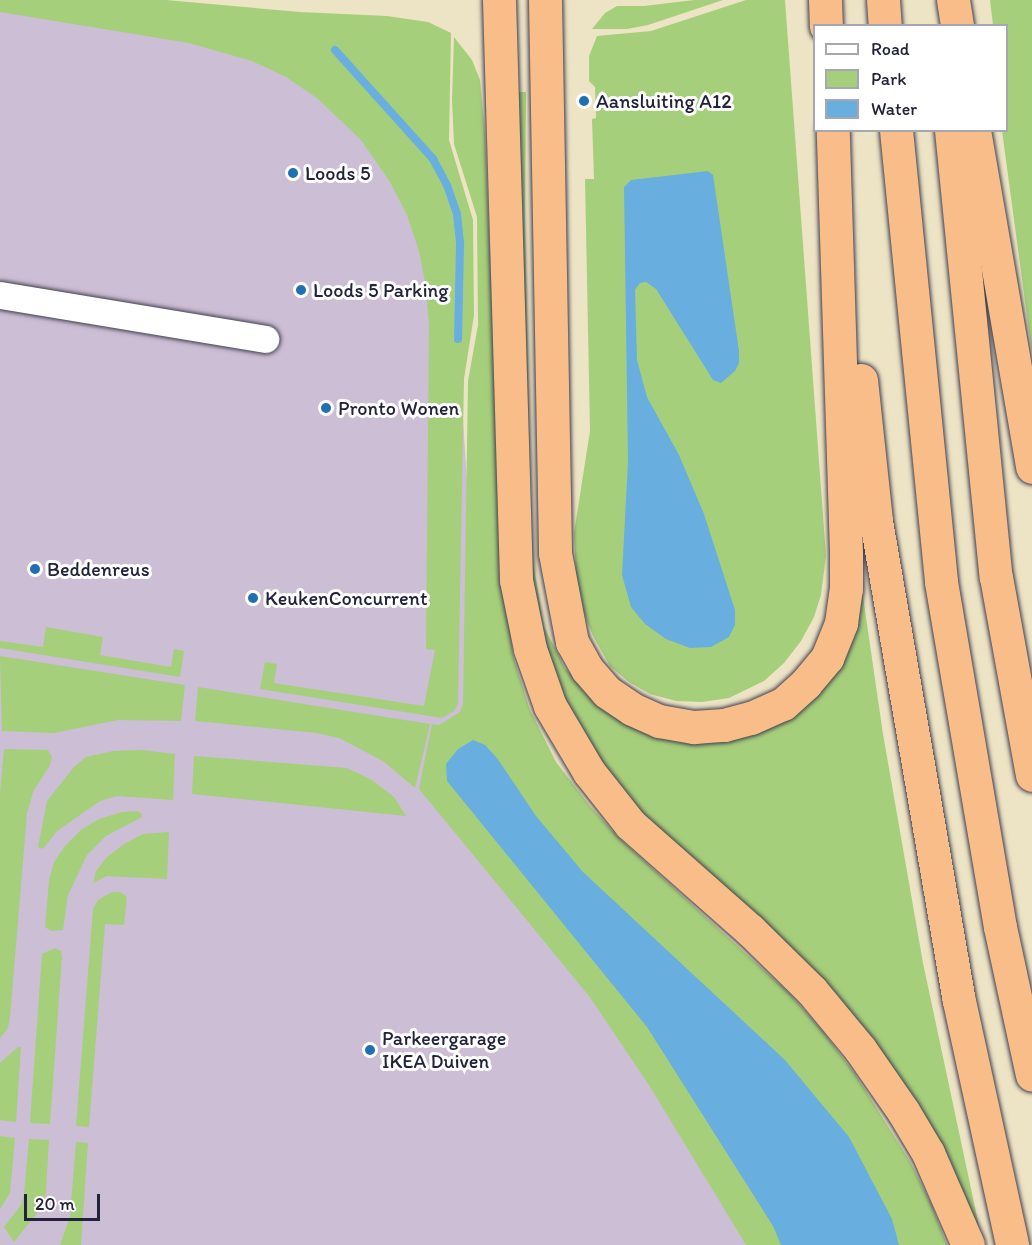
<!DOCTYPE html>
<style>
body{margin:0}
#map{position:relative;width:1032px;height:1245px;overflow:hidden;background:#ede4c5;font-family:Itim,sans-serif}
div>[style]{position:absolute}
.industrial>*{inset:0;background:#ccbed4}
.green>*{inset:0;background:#a6cf7b}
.water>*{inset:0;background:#68afdf}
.stream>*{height:8px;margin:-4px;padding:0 4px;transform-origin:4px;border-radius:4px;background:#68afdf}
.roads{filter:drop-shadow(0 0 2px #403f50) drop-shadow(0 0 2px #403f50)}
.minor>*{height:27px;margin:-13.5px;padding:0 13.5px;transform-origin:13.5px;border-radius:13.5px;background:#fff}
.highway>*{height:33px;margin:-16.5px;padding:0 16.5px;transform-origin:16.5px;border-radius:16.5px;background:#f8bd89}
.dots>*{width:16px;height:16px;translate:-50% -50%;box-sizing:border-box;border:3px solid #fff;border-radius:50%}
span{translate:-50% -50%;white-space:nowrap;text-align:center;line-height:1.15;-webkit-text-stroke:6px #fff;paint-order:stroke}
.poi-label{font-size:20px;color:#22223b}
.left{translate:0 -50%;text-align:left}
.legend{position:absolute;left:813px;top:24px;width:195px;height:108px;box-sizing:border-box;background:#fff;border:2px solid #a7a7b1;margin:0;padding:8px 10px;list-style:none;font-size:18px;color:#22223b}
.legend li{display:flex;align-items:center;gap:12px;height:30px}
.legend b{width:30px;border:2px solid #a7a7b1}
.scale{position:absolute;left:24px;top:1194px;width:76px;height:27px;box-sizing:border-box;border:3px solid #22223b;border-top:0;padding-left:8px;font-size:18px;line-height:21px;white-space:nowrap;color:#22223b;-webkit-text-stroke:4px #fff;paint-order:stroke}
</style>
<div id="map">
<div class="industrial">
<div style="clip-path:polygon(0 0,335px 50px,433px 159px,458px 339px,485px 771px,842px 1245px,0 1245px)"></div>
</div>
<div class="green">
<div style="clip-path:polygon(0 0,166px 0,300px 12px,387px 16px,428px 22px,451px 33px,449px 140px,473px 220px,474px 315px,464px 379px,458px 704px,454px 711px,442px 718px,260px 689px,265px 662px,277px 664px,274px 683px,424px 706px,435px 650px,426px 649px,429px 325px,426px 287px,419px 251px,407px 215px,390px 182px,361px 140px,317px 98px,286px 77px,252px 61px,189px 43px,0 12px)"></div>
<div style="clip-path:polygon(694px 0,723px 0,648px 25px,627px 29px,592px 29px,605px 13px,617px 6px,644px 6px)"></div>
<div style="clip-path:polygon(746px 0,785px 0,826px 556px,821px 595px,814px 617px,801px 641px,784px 663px,764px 681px,729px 698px,702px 702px,676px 701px,650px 694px,629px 682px,610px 666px,593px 636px,581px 606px,576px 573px,574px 533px,590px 431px,585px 179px,594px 179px,592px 119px,596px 118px,595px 87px,589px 81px,589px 56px,597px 36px,651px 31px)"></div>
<div style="clip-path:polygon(990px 0,1032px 0,1032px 353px,1002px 131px,1006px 130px,1006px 26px,993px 25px)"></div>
<div style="clip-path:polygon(454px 37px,472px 60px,480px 80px,485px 134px,503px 569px,513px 656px,530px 710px,556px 762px,590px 806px,620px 839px,790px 994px,824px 1033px,855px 1074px,911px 1163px,932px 1206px,947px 1245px,746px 1245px,649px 1085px,589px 996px,419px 789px,432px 724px,439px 725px,460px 712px,463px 704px,468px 381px,478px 325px,477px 217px,454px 144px,452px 100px)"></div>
<div style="clip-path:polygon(509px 92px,526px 92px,525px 221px,531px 516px,534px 568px,544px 627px,565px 668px,600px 706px,772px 720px,860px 576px,883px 734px,923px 963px,983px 1245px,941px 1157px,628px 805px,567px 713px,532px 612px)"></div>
<div style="clip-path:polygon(46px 627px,103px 637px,100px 655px,171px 667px,174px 649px,184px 651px,180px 677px,0 648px,0 641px,43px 647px)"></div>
<div style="clip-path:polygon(0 656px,185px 685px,181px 721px,118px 720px,54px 733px,2px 731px)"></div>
<div style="clip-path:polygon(198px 687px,430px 724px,415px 788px,383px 761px,339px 738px,316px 733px,195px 721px)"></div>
<div style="clip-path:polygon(4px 749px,48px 750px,52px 757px,50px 765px,33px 792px,27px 813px,10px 1017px,8px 1028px,0 1038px,0 793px)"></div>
<div style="clip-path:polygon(142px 750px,175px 754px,173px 800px,117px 796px,100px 801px,57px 831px,43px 849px,38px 847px,47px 801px,74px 767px,86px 757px,113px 751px)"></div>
<div style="clip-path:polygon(194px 756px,347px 768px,372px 780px,394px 797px,406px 816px,192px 794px)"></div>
<div style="clip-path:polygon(137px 811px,142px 814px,142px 817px,106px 836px,87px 855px,68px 895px,63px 930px,51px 931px,45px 927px,49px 881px,54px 862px,65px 846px,82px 829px,99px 819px,122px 812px)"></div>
<div style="clip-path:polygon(169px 832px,167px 879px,107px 876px,93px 883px,96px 871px,107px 857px,124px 844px,143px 834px)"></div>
<div style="clip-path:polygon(112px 892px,120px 892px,127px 897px,124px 925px,105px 924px,89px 1127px,76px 1126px,93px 909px,98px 900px)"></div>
<div style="clip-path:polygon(55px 948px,61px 951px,62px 957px,50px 1124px,30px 1123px,42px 954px)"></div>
<div style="clip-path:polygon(18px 1047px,21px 1047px,16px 1122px,0 1120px,0 1063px)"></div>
<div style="clip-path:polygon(0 1136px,15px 1138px,10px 1193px,0 1209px)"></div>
<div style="clip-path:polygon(29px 1139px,49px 1140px,46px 1192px,42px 1207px,14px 1242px,4px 1227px,21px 1205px,24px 1195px)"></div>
<div style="clip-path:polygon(76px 1142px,88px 1143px,81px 1245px,60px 1245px,70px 1216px)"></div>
</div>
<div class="water">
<div style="clip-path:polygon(708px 171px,713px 175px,739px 351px,739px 363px,735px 371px,721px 383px,713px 380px,656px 289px,646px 282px,640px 283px,635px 290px,637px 360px,647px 397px,679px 455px,704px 514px,735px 610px,735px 625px,729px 637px,711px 647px,690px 648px,666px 639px,645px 624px,631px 607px,622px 575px,628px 462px,624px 187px,631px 180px)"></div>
<div style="clip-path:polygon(473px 740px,485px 745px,497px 758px,536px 816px,583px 872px,785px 1060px,849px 1137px,892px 1219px,899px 1245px,781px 1245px,773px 1226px,647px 1027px,447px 781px,446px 764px,458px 749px)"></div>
</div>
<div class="stream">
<div style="left:335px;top:50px;width:147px;rotate:48deg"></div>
<div style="left:433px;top:159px;width:30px;rotate:62deg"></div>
<div style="left:447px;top:185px;width:31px;rotate:71deg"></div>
<div style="left:457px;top:214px;width:31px;rotate:84deg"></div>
<div style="left:460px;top:245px;width:94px;rotate:91.2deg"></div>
</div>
<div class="roads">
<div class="minor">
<div style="left:0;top:295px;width:269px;rotate:9.4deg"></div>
</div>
<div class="highway">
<div style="left:499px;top:0;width:580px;rotate:88.32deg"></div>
<div style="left:516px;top:580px;width:70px;rotate:78.5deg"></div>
<div style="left:530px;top:649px;width:60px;rotate:70.7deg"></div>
<div style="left:550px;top:706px;width:77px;rotate:59.4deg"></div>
<div style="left:589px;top:772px;width:66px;rotate:51.7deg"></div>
<div style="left:630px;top:824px;width:160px;rotate:41.5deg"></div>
<div style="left:750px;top:930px;width:87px;rotate:44.5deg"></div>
<div style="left:812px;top:991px;width:75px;rotate:50.4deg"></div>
<div style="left:860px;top:1049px;width:75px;rotate:55.3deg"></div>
<div style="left:903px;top:1111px;width:49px;rotate:59.2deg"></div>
<div style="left:928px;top:1153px;width:100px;rotate:66.5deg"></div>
<div style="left:545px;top:0;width:553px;rotate:88.96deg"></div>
<div style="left:555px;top:553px;width:91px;rotate:79.2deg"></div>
<div style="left:572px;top:642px;width:31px;rotate:61deg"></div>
<div style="left:587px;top:669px;width:30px;rotate:49deg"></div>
<div style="left:607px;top:692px;width:30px;rotate:34deg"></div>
<div style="left:632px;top:709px;width:30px;rotate:24deg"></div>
<div style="left:659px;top:721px;width:36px;rotate:10deg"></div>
<div style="left:694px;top:727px;width:30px;rotate:-4deg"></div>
<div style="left:724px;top:725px;width:28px;rotate:-15deg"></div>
<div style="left:751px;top:718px;width:35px;rotate:-24deg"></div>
<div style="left:783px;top:704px;width:31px;rotate:-42deg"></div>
<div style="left:806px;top:683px;width:33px;rotate:-50deg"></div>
<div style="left:827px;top:658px;width:38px;rotate:-68deg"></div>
<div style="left:841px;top:623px;width:34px;rotate:-82deg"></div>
<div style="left:846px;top:589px;width:36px;rotate:-90deg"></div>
<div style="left:846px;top:553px;width:423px;rotate:-91.8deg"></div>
<div style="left:825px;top:0;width:26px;rotate:88deg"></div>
<div style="left:883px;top:0;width:26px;rotate:86deg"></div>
<div style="left:953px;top:0;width:26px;rotate:81deg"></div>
<div style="left:896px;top:130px;width:454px;rotate:84.3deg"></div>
<div style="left:941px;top:582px;width:350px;rotate:80.3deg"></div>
<div style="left:1000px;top:927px;width:151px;rotate:77.8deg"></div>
<div style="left:951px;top:130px;width:449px;rotate:84.3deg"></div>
<div style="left:996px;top:577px;width:201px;rotate:79.7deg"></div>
<div style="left:974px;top:130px;width:342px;rotate:80.2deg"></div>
<div style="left:861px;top:380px;width:142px;rotate:83.9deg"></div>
<div style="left:876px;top:521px;width:487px;rotate:80.2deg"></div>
<div style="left:959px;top:1001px;width:250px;rotate:77.7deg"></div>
</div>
</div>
<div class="dots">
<div style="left:584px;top:101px;background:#1f6fb2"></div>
<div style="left:293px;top:173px;background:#1f6fb2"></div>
<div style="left:301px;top:290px;background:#1f6fb2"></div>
<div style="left:326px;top:408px;background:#1f6fb2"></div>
<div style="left:35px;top:569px;background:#1f6fb2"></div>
<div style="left:253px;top:598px;background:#1f6fb2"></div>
<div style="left:370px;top:1050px;background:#1f6fb2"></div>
</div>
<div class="poi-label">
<span class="left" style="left:596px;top:101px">Aansluiting A12</span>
<span class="left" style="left:305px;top:173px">Loods 5</span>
<span class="left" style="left:313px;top:290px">Loods 5 Parking</span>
<span class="left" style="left:338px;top:408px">Pronto Wonen</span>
<span class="left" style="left:47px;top:569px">Beddenreus</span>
<span class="left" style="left:265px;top:598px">KeukenConcurrent</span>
<span class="left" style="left:382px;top:1050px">Parkeergarage<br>IKEA Duiven</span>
</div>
<ul class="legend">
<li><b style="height:8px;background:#fff"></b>Road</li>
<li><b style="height:16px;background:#a6cf7b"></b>Park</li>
<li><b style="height:16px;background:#68afdf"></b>Water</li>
</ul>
<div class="scale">20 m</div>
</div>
